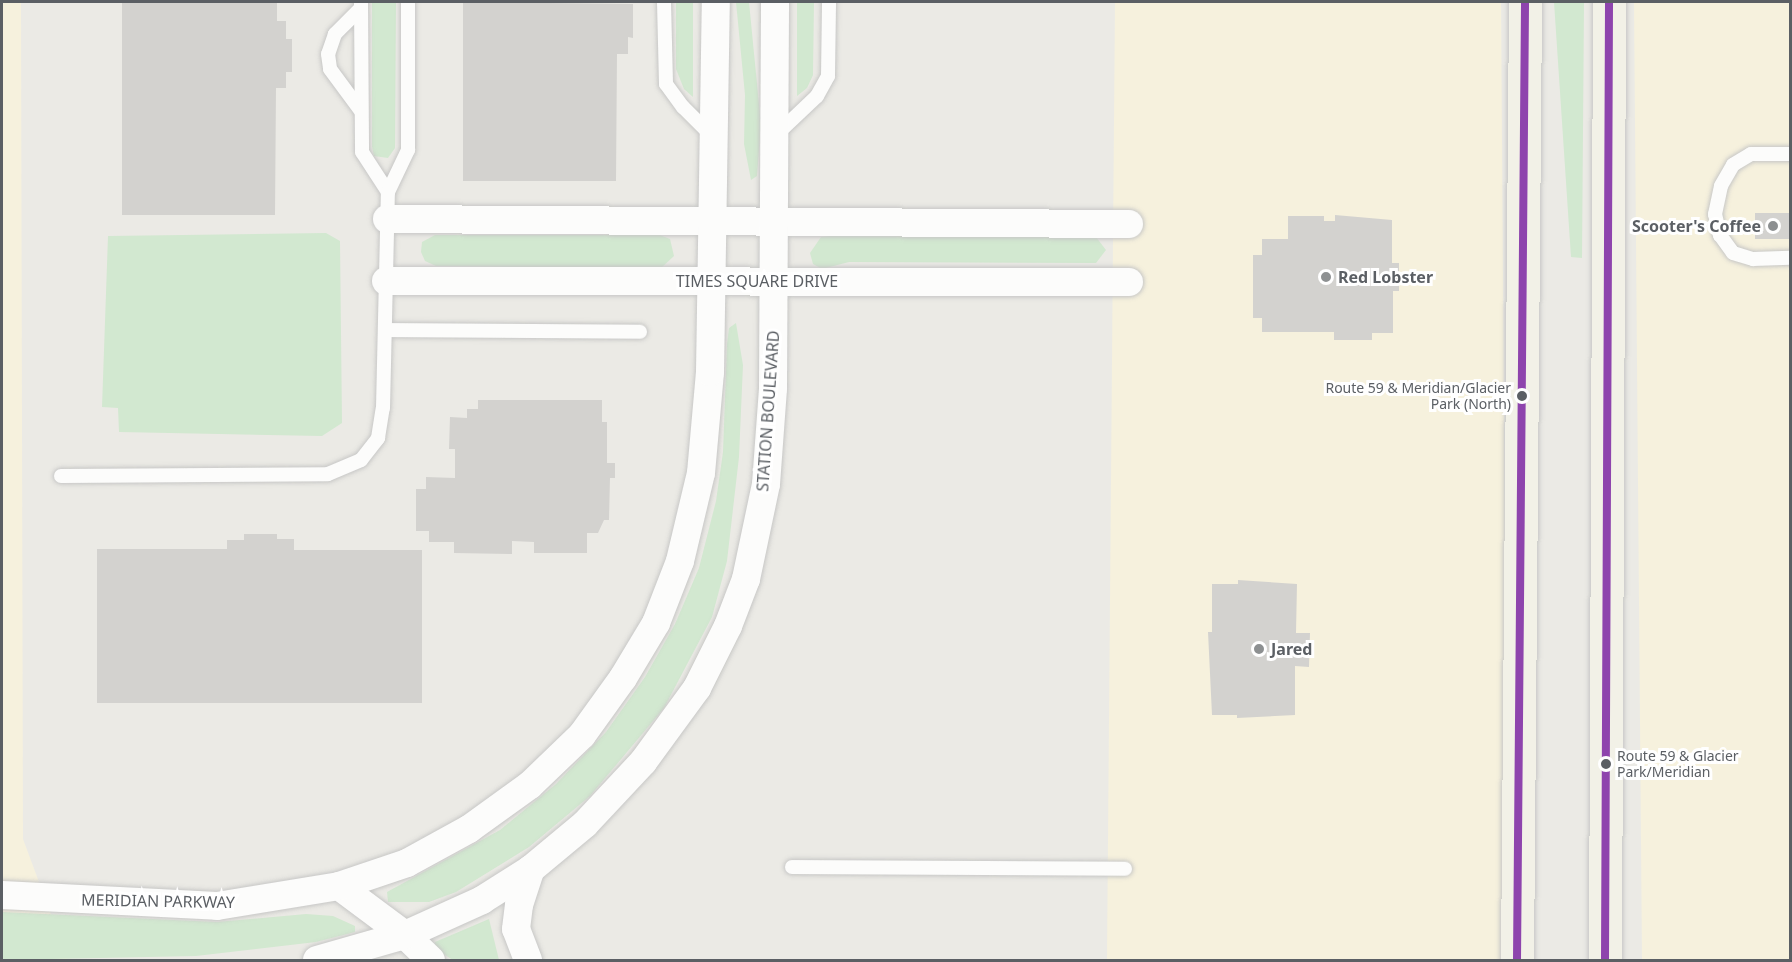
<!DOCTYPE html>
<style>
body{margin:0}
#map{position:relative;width:1792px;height:962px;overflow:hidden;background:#ebeae5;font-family:"Noto Sans",sans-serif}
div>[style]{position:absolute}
.commercial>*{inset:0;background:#f6f1dd}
.green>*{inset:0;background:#d2e8d0}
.building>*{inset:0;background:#d3d2cf}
.roads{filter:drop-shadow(0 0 2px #c7c7c6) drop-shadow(0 0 2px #c7c7c6)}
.lane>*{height:14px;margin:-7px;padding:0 7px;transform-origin:7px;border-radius:7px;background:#fcfcfb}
.street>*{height:28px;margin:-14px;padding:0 14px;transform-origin:14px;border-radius:14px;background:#fcfcfb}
.primary>*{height:33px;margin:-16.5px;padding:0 16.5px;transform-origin:16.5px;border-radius:16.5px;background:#f2f1e7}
.bus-1>*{height:8px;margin:-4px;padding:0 4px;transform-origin:4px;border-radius:4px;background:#8e44ad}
.dots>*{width:16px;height:16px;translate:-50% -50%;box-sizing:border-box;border:3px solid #fff;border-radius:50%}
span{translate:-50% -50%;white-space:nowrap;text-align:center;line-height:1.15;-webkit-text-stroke:6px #fff;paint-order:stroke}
.bus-label{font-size:14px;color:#5b5f64}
.right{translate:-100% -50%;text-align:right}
.left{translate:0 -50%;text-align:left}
.poi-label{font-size:16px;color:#5b5f64;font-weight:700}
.street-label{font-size:16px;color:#5b5f64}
.frame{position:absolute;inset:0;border:3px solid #5b5f64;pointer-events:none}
</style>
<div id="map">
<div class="commercial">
<div style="clip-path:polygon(2px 2px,21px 2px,23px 839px,68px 960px,2px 960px)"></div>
<div style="clip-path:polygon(1115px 2px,1501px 2px,1508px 960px,1107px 960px)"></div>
<div style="clip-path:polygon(1634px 2px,1790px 2px,1790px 960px,1642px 960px)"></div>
</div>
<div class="green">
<div style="clip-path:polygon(372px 2px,396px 2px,395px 148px,388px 158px,374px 156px,372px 147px)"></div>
<div style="clip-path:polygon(676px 2px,693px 2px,693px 97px,684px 89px,676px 69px)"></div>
<div style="clip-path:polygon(736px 2px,749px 2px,761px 125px,757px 176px,751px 180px,744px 144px,745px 95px)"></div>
<div style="clip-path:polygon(797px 2px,814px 2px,813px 75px,807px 88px,797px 96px)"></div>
<div style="clip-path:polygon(1554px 2px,1584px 2px,1582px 258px,1571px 257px)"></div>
<div style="clip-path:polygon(326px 233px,340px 241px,342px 423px,322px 436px,119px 432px,118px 408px,102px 407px,108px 236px)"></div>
<div style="clip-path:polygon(435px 235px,660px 235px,670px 239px,674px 256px,660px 269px,436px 266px,425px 261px,421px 252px,422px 242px)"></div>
<div style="clip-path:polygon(829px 236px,1096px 237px,1106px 250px,1096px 263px,849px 262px,822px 269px,813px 264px,810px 253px,821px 237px)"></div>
<div style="clip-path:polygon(736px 323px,743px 365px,739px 457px,727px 561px,712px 617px,664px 708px,590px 796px,529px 847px,456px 892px,429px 902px,388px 902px,387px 892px,500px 830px,556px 784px,606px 732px,645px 677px,675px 624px,699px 568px,716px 501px,723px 452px,727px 344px,729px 328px)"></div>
<div style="clip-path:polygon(2px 912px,217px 922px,306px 914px,333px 916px,355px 926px,355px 932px,316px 942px,196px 956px,3px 960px)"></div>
<div style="clip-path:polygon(489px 919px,499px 960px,453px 960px,434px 948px,435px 942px)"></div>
</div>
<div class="building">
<div style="clip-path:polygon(122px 2px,277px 2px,277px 21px,286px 21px,286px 39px,292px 39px,292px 72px,286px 72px,286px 88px,276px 88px,275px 215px,122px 215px)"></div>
<div style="clip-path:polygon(463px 2px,633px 4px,633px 38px,628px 37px,628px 54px,617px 54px,616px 181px,463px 181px)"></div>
<div style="clip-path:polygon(1755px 213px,1790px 213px,1790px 239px,1755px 239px)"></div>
<div style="clip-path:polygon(1335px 215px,1392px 220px,1392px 263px,1399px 263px,1399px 291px,1393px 291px,1393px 333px,1372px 333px,1372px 340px,1334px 340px,1334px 332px,1262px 332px,1262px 318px,1253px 318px,1253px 255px,1262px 255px,1262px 239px,1288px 239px,1288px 216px,1324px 216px,1324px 221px,1335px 221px)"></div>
<div style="clip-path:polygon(478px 400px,602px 400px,602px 422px,607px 422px,607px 463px,615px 463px,615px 478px,610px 478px,609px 520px,604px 520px,598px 533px,587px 533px,587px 553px,534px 553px,534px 542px,512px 541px,512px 554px,454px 553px,454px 542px,429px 542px,429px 531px,416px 531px,416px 489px,426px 489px,426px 477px,455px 478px,455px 449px,449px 449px,450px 417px,467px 418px,467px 409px,478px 409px)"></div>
<div style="clip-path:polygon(244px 534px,277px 534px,277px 539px,294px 539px,294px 550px,422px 550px,422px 703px,97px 703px,97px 549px,227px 549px,227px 540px,244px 540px)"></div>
<div style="clip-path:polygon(1238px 580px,1297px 584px,1296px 633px,1310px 633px,1309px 667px,1295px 666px,1295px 715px,1237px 718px,1237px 715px,1212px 715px,1208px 632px,1212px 632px,1212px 584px,1238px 584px)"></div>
</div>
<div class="roads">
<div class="lane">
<div style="left:361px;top:2px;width:150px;rotate:89.6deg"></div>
<div style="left:362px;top:152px;width:48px;rotate:57deg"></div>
<div style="left:664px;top:2px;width:82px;rotate:88.6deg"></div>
<div style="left:666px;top:84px;width:29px;rotate:54deg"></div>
<div style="left:683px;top:107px;width:40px;rotate:45deg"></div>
<div style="left:361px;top:8px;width:37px;rotate:135deg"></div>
<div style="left:335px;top:34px;width:21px;rotate:109deg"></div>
<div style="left:328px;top:54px;width:15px;rotate:82deg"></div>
<div style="left:330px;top:69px;width:52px;rotate:53.6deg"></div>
<div style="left:777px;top:134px;width:55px;rotate:-43.5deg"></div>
<div style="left:817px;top:96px;width:23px;rotate:-61deg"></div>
<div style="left:828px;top:76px;width:74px;rotate:-89.2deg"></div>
<div style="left:1790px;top:154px;width:39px;rotate:180deg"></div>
<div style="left:1751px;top:154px;width:21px;rotate:149deg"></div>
<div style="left:1733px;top:165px;width:24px;rotate:120deg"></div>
<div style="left:1721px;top:186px;width:29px;rotate:102deg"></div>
<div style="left:1715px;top:214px;width:22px;rotate:77deg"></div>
<div style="left:1720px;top:235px;width:22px;rotate:54deg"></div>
<div style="left:1733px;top:253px;width:21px;rotate:17deg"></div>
<div style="left:1753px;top:259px;width:37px;rotate:-2deg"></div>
<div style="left:385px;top:330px;width:255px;rotate:0.4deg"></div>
<div style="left:61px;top:476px;width:267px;rotate:-0.4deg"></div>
<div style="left:328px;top:474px;width:36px;rotate:-23deg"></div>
<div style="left:361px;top:460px;width:28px;rotate:-52deg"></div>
<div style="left:378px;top:438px;width:30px;rotate:-81deg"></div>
<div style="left:383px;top:408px;width:216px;rotate:-88.7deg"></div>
<div style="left:388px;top:192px;width:47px;rotate:-64.5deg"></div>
<div style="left:408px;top:150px;width:148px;rotate:-90deg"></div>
<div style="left:792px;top:867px;width:333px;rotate:0.3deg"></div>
</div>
<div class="street">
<div style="left:387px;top:219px;width:742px;rotate:0.39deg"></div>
<div style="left:386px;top:281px;width:743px;rotate:0.08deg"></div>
<div style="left:339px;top:886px;width:82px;rotate:36.6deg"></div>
<div style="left:405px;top:935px;width:36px;rotate:44deg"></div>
<div style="left:2px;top:895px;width:215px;rotate:2.9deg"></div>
<div style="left:217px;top:906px;width:124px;rotate:-9.3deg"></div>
<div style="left:339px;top:886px;width:72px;rotate:-18.7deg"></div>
<div style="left:407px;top:863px;width:71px;rotate:-28.7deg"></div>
<div style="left:469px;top:829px;width:75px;rotate:-35.8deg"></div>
<div style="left:530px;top:785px;width:72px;rotate:-43.9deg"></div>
<div style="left:582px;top:735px;width:70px;rotate:-54.3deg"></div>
<div style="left:623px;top:678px;width:64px;rotate:-59deg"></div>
<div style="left:656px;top:623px;width:66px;rotate:-68.8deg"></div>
<div style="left:680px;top:561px;width:90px;rotate:-76.6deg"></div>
<div style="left:701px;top:473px;width:101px;rotate:-84.9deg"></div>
<div style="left:710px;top:372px;width:370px;rotate:-89.1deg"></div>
<div style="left:317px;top:960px;width:91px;rotate:-15.9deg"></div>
<div style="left:405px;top:935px;width:85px;rotate:-24.4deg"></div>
<div style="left:482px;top:900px;width:58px;rotate:-32.3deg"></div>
<div style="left:531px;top:869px;width:70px;rotate:-39.8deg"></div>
<div style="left:585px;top:824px;width:85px;rotate:-46.9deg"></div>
<div style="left:643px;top:762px;width:92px;rotate:-53.9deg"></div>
<div style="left:697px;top:688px;width:69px;rotate:-63.4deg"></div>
<div style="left:728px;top:626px;width:50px;rotate:-69deg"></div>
<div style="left:746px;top:579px;width:97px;rotate:-78.1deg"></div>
<div style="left:766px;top:484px;width:96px;rotate:-85.8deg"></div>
<div style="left:773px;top:388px;width:386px;rotate:-89.7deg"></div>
<div style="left:528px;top:960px;width:33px;rotate:-111deg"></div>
<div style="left:516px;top:929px;width:24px;rotate:-83deg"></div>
<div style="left:519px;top:905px;width:38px;rotate:-72deg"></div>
</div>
<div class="primary">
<div style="left:1517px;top:960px;width:958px;rotate:-89.52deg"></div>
<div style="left:1605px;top:960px;width:958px;rotate:-89.76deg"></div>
</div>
</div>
<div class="bus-1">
<div style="left:1517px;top:960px;width:958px;rotate:-89.52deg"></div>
<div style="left:1605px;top:960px;width:958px;rotate:-89.76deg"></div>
</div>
<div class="dots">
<div style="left:1773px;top:226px;background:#8d9091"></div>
<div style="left:1326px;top:277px;background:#8d9091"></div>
<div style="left:1522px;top:396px;background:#5b5f64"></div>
<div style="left:1259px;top:649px;background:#8d9091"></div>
<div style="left:1606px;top:764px;background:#5b5f64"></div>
</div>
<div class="bus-label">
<span class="right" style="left:1511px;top:396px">Route 59 &amp; Meridian/Glacier<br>Park (North)</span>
<span class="left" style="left:1617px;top:764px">Route 59 &amp; Glacier<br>Park/Meridian</span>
</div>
<div class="poi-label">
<span class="right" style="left:1761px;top:226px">Scooter's Coffee</span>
<span class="left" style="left:1338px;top:277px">Red Lobster</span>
<span class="left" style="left:1271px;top:649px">Jared</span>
</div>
<div class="street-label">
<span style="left:757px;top:281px">TIMES SQUARE DRIVE</span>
<span style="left:768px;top:411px;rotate:-86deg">STATION BOULEVARD</span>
<span style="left:158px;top:901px;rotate:1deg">MERIDIAN PARKWAY</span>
</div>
<div class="frame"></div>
</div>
